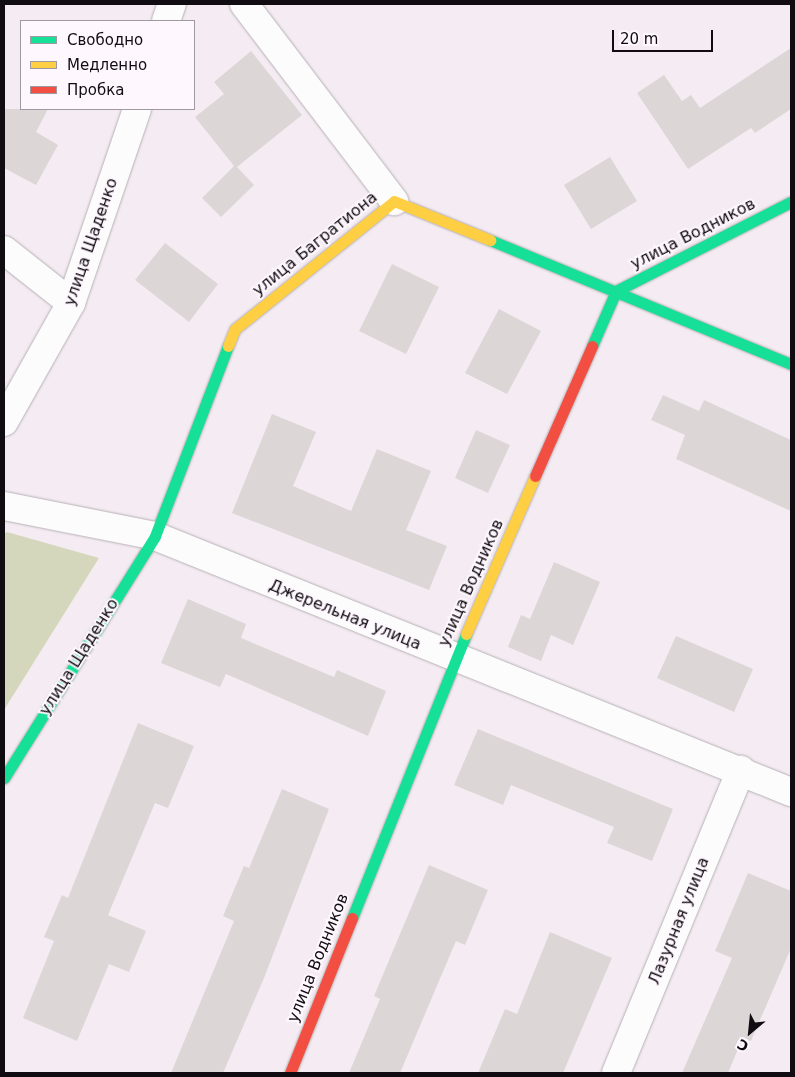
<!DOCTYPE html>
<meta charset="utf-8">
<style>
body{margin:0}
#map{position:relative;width:795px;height:1077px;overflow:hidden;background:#f4ecf2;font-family:"DejaVu Sans",sans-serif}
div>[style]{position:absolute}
.green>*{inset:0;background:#d5d7bd}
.building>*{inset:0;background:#ddd6d7}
.roads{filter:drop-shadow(0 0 1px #b6b0b5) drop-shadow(0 0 1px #b6b0b5)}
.street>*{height:28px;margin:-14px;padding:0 14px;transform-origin:14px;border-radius:14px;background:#fdfcfd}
.fast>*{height:11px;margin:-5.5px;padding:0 5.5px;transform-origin:5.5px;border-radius:5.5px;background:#16e098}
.slow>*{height:11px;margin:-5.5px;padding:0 5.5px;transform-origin:5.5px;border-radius:5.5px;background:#ffcf43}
.jam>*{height:11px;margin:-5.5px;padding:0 5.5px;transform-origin:5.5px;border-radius:5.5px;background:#f24e42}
span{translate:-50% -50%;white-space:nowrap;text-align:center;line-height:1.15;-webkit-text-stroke:4px #fef8fe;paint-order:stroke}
.street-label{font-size:16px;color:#110c11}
.frame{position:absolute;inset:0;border:5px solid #110c11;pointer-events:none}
.legend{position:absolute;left:20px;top:20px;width:175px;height:90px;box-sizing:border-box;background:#fef8fe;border:1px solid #9f9a9f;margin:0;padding:6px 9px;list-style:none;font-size:15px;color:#110c11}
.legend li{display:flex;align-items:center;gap:10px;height:25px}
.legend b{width:25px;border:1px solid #9f9a9f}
.north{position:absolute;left:725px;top:1007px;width:50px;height:50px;-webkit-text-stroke:4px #fef8fe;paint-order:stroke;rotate:208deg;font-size:14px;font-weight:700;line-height:20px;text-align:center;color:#110c11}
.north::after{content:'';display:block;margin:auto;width:18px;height:22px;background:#110c11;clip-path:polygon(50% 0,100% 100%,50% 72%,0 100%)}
.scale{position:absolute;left:612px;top:30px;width:101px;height:22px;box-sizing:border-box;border:2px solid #110c11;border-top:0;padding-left:6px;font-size:15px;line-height:18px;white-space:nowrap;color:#110c11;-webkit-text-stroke:4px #fef8fe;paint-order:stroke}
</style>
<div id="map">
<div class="green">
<div style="clip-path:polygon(7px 532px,99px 558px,4px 710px,4px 534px)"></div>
</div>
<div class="building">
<div style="clip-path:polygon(791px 48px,791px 109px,755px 133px,751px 128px,688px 169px,637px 93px,664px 75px,682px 101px,691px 95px,700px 108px)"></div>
<div style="clip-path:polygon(251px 51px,302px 115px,237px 167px,254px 185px,221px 217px,202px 198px,234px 166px,195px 117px,224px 94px,214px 82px)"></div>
<div style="clip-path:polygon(4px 109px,48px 109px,36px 132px,58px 145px,36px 185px,4px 168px)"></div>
<div style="clip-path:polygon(610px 157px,637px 201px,591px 229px,564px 185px)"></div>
<div style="clip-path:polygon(165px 243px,218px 284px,189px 322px,135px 280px)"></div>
<div style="clip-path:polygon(392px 264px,439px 287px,406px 354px,359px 331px)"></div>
<div style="clip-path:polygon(499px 309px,541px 331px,507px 394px,465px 373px)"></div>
<div style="clip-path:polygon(663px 395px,699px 411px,704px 400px,791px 440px,791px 511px,676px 459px,685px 435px,651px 420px)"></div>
<div style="clip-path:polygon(272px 414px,316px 432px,293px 486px,351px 511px,377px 449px,431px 471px,406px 530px,447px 546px,429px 590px,232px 513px)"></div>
<div style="clip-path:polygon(476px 430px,510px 445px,488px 493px,455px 478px)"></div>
<div style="clip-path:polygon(554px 562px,600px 582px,573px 645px,551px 635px,541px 661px,508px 647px,521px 615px,530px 619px)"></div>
<div style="clip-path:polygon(188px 599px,246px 624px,241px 638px,334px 677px,337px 670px,386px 691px,368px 736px,226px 674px,220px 687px,161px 663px)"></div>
<div style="clip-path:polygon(676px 636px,753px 669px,734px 712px,657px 678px)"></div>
<div style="clip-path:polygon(138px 723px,194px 746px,168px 808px,155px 803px,108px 915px,146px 931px,129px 972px,109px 964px,77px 1041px,23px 1018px,54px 941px,44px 937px,62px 895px,68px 898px)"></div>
<div style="clip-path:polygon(478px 729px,673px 809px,652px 861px,607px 843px,614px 827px,511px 785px,503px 805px,454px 785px)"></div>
<div style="clip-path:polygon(282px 789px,329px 809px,264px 978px,223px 1073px,171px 1073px,234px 921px,223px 916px,244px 866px,249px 868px)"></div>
<div style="clip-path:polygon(429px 865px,488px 890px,465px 945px,456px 941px,400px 1073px,349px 1073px,380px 999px,374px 996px)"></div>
<div style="clip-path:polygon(748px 873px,791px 891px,791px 948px,751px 1041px,743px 1037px,728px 1073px,682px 1073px,732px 958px,715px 951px)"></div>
<div style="clip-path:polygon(550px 932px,612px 958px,563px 1073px,478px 1073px,505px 1009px,517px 1014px)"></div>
</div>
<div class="roads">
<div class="street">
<div style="left:244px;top:4px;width:248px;rotate:52.7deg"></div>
<div style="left:166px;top:21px;width:18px;rotate:-71deg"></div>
<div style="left:4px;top:250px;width:85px;rotate:38.3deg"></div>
<div style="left:4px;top:422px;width:137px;rotate:-60.6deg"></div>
<div style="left:71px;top:303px;width:205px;rotate:-71.2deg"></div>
<div style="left:4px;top:506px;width:154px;rotate:11.2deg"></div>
<div style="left:155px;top:536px;width:686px;rotate:21.93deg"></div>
<div style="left:616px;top:1073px;width:328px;rotate:-67.6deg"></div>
</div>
<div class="fast">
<div style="left:490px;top:240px;width:326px;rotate:22.4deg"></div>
<div style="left:592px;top:346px;width:60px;rotate:-66.4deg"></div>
<div style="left:616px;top:291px;width:196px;rotate:-27deg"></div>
<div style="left:4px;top:778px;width:285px;rotate:-58deg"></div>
<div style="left:155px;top:536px;width:204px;rotate:-69deg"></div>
<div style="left:352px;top:918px;width:306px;rotate:-68.1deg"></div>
</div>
<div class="slow">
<div style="left:228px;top:346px;width:18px;rotate:-68deg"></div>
<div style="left:235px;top:329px;width:204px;rotate:-38.8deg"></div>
<div style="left:394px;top:201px;width:104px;rotate:22.1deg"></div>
<div style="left:466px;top:634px;width:172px;rotate:-66.4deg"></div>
</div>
<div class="jam">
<div style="left:535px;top:476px;width:142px;rotate:-66.3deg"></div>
<div style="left:290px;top:1073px;width:167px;rotate:-68.2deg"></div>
</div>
</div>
<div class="street-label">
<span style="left:693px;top:234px;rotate:-27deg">улица Водников</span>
<span style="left:91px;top:242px;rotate:-71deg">улица Щаденко</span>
<span style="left:315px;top:244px;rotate:-39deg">улица Багратиона</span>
<span style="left:471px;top:583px;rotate:-66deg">улица Водников</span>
<span style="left:345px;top:615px;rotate:22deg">Джерельная улица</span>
<span style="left:79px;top:657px;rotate:-58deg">улица Щаденко</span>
<span style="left:679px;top:921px;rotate:-68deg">Лазурная улица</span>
<span style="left:318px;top:958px;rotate:-68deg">улица Водников</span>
</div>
<div class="frame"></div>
<ul class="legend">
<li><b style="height:6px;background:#16e098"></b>Свободно</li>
<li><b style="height:6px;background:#ffcf43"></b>Медленно</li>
<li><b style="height:6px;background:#f24e42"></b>Пробка</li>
</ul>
<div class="north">С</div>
<div class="scale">20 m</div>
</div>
